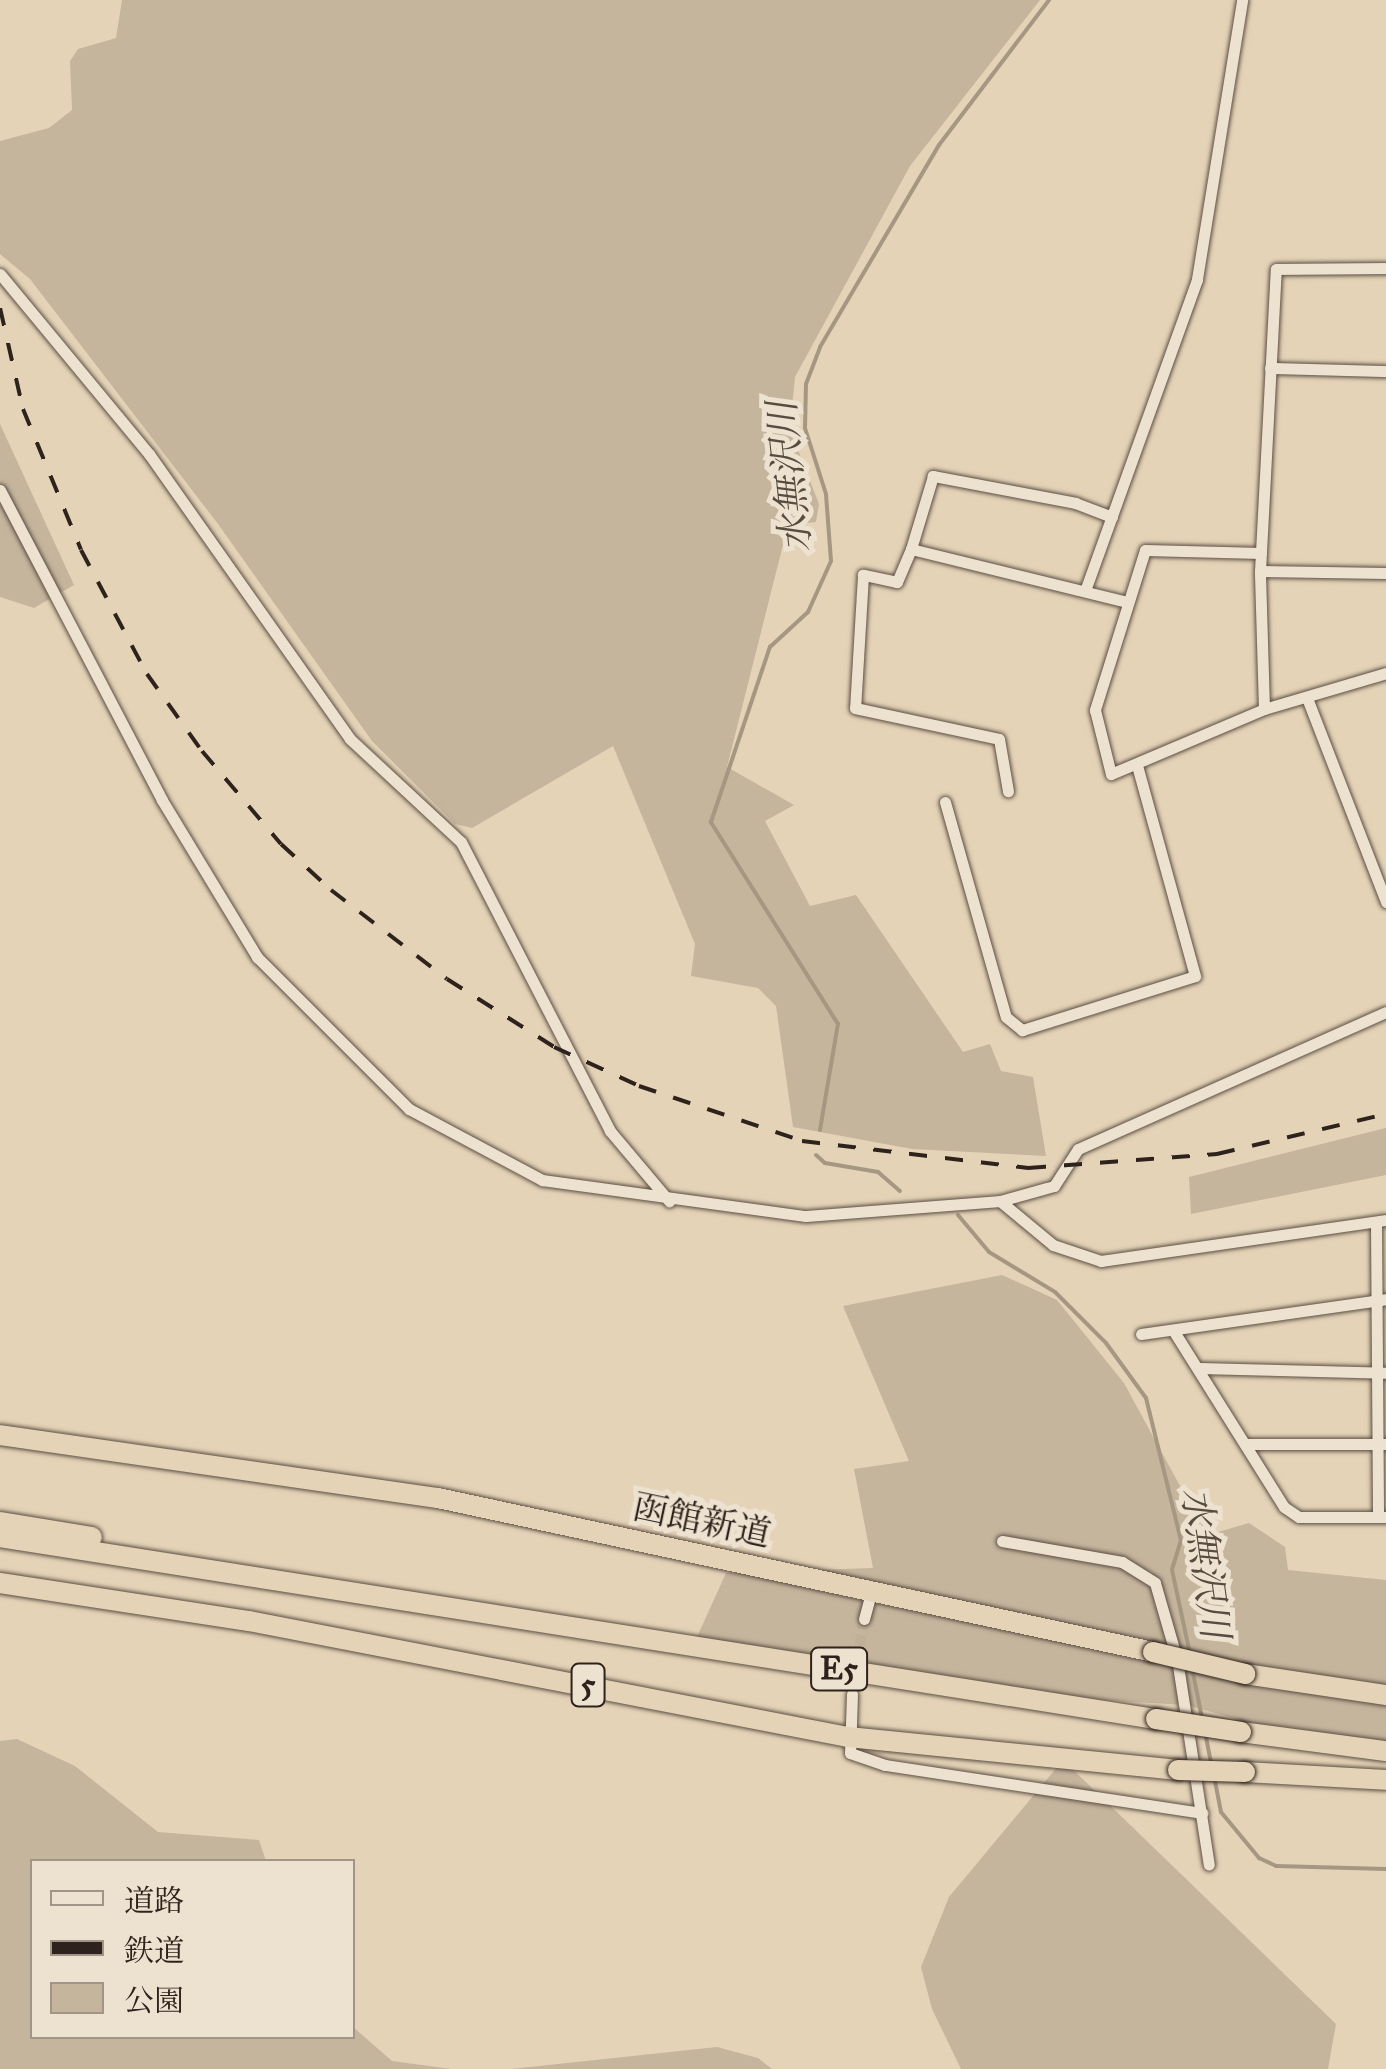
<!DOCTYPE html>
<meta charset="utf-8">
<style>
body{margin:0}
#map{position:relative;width:1386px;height:2069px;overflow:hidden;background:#e4d3b7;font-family:"IM FELL Great Primer","Noto Serif JP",serif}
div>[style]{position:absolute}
.green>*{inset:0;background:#c5b59d}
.stream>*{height:4px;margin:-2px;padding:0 2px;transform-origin:2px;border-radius:2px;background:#a69782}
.street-tunnel>*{height:11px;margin-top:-5.5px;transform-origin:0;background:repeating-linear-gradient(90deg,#c0b098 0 11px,transparent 0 16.5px)}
.roads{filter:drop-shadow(0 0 2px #5c4e43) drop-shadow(0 0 2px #5c4e43)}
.street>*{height:11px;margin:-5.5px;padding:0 5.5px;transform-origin:5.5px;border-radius:5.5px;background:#ede2d0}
.highway>*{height:20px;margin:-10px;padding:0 10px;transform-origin:10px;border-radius:10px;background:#e4d3b7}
.rail>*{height:4px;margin-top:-2px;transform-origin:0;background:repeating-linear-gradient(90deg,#2e221c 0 18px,transparent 0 36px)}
.bridges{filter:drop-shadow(0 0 2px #2e221c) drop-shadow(0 0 2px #2e221c)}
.highway-bridge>*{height:20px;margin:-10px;padding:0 10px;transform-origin:10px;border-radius:10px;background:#e4d3b7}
span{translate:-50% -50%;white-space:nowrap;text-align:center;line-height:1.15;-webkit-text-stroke:10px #ede2d0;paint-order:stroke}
.shield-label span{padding:2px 8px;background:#ede2d0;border:2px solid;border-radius:8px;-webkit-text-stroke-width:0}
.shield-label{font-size:32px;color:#2e221c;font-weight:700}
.street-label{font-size:35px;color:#2e221c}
.water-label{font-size:38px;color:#584b40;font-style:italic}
.legend{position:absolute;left:30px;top:1859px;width:325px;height:180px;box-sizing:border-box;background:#ede2d0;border:2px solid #a19588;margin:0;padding:12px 18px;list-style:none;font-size:30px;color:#2e221c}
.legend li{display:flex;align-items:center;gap:20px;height:50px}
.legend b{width:50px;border:2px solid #a19588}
</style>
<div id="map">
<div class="green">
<div style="clip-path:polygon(122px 0,1040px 0,910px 166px,795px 377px,790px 429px,819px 504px,816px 522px,788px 525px,727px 767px,794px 805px,765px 821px,810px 906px,856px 895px,963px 1052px,990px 1044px,1001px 1071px,1033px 1077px,1046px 1156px,912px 1149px,793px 1127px,776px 1006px,758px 988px,691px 976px,695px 944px,613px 746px,472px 828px,455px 824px,372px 741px,218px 524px,30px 279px,0 254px,0 141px,49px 128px,72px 110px,70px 61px,78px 49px,116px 38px)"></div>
<div style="clip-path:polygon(0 424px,74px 585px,34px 608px,0 597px)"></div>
<div style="clip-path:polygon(1386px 1128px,1386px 1175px,1191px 1214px,1189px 1177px)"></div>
<div style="clip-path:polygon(1002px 1275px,1057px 1300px,1124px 1383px,1198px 1519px,1218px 1532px,1249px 1523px,1285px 1547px,1288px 1570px,1386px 1580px,1386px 1760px,1186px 1705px,928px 1690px,692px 1648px,726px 1573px,873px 1568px,854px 1469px,909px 1461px,843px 1306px)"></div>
<div style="clip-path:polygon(17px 1739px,75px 1766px,158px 1832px,259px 1840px,266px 1861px,32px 1862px,32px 2036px,352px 2036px,353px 2027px,392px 2061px,451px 2069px,0 2069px,0 1741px)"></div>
<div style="clip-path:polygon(1063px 1760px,1336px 2024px,1328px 2069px,961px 2069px,932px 2009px,921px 1967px,949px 1897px)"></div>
<div style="clip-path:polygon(717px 2047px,758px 2058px,772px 2069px,511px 2069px)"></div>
</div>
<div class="stream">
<div style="left:820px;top:1130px;width:108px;rotate:-80.4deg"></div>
<div style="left:838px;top:1024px;width:239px;rotate:-122.2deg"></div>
<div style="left:711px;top:822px;width:185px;rotate:-71.4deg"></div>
<div style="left:770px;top:647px;width:52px;rotate:-42.6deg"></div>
<div style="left:808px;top:612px;width:56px;rotate:-65.7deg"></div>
<div style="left:831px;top:561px;width:67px;rotate:-94.3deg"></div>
<div style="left:826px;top:494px;width:69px;rotate:-107.7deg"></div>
<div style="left:805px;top:428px;width:44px;rotate:-88.7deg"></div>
<div style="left:806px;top:384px;width:40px;rotate:-69deg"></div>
<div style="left:820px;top:347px;width:234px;rotate:-59.5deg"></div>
<div style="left:939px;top:145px;width:182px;rotate:-52.8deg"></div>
<div style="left:816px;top:1155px;width:12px;rotate:42deg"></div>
<div style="left:825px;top:1163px;width:54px;rotate:9.6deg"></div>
<div style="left:878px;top:1172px;width:29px;rotate:41deg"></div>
<div style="left:958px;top:1215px;width:48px;rotate:50deg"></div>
<div style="left:989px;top:1252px;width:77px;rotate:31.2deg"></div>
<div style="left:1055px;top:1292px;width:72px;rotate:45deg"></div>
<div style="left:1106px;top:1343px;width:68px;rotate:54deg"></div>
<div style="left:1146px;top:1398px;width:146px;rotate:76.2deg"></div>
<div style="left:1181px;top:1540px;width:31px;rotate:107deg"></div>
<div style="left:1172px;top:1570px;width:86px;rotate:77.9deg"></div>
<div style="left:1192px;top:1668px;width:51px;rotate:78.7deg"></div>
<div style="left:1205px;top:1732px;width:31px;rotate:79deg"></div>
<div style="left:1214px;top:1776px;width:37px;rotate:79deg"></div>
<div style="left:1221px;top:1812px;width:60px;rotate:50.4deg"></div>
<div style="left:1259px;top:1858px;width:19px;rotate:25deg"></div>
<div style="left:1276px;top:1866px;width:110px;rotate:1.6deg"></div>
</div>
<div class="street-tunnel">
<div style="left:852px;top:1694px;width:76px;rotate:-80.9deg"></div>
</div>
<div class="roads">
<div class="street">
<div style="left:0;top:274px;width:234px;rotate:50.4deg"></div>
<div style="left:149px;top:454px;width:349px;rotate:54.8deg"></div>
<div style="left:350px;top:739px;width:151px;rotate:42.9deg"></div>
<div style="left:461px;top:842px;width:325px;rotate:62.7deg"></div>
<div style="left:610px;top:1131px;width:92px;rotate:49.9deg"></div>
<div style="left:1270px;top:368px;width:116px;rotate:1.5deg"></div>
<div style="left:0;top:490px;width:350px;rotate:62.4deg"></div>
<div style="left:162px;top:800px;width:184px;rotate:58.8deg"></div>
<div style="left:257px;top:957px;width:215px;rotate:45deg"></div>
<div style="left:409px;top:1109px;width:151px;rotate:28.1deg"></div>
<div style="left:542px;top:1180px;width:266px;rotate:7.8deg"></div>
<div style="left:806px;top:1216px;width:195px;rotate:-4.4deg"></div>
<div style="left:1000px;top:1201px;width:56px;rotate:-15.5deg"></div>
<div style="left:1054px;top:1186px;width:44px;rotate:-57deg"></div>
<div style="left:1078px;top:1149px;width:337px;rotate:-24deg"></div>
<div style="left:1112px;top:517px;width:39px;rotate:-159deg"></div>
<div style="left:1076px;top:503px;width:146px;rotate:-169.3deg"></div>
<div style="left:933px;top:476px;width:76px;rotate:106.8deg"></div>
<div style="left:911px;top:549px;width:221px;rotate:13.8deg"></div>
<div style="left:911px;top:549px;width:36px;rotate:113deg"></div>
<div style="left:897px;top:582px;width:35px;rotate:-168deg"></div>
<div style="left:863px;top:575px;width:133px;rotate:93.4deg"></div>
<div style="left:855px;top:708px;width:147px;rotate:12.1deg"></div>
<div style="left:999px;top:739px;width:53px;rotate:80.2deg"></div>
<div style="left:1261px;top:553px;width:116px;rotate:-178.5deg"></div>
<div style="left:1145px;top:550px;width:168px;rotate:107.4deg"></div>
<div style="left:1095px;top:710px;width:66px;rotate:76deg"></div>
<div style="left:1111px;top:774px;width:166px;rotate:-23deg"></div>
<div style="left:1264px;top:709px;width:127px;rotate:-16.4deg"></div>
<div style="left:1260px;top:571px;width:126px;rotate:0.9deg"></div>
<div style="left:1086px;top:588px;width:328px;rotate:-70.2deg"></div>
<div style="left:1197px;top:279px;width:283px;rotate:-80.8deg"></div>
<div style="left:1307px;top:698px;width:219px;rotate:68.8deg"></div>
<div style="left:1264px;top:709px;width:138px;rotate:-91.7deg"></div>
<div style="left:1260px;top:571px;width:302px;rotate:-87deg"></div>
<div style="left:1276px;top:269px;width:110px;rotate:-0.5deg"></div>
<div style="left:945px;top:802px;width:223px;rotate:74.2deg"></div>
<div style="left:1006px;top:1017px;width:21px;rotate:39deg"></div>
<div style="left:1022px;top:1030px;width:181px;rotate:-17.3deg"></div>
<div style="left:1195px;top:976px;width:219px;rotate:-105.4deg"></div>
<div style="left:1000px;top:1201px;width:69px;rotate:39.7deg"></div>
<div style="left:1053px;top:1245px;width:51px;rotate:18.4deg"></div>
<div style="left:1101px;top:1261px;width:288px;rotate:-8.2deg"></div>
<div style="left:1376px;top:1222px;width:295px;rotate:89.6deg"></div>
<div style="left:1173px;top:1330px;width:209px;rotate:57.9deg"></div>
<div style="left:1284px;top:1507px;width:18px;rotate:34deg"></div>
<div style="left:1299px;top:1517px;width:87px"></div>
<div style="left:1141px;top:1334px;width:247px;rotate:-8.1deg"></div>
<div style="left:1200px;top:1368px;width:186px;rotate:1.5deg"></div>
<div style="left:1245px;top:1444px;width:141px"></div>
<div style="left:1002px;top:1541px;width:122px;rotate:9.9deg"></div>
<div style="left:1122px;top:1562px;width:39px;rotate:32deg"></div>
<div style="left:1155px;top:1583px;width:79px;rotate:73.9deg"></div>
<div style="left:1177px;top:1659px;width:208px;rotate:81.2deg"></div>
<div style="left:864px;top:1619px;width:30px;rotate:-75deg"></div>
<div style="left:852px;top:1694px;width:59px;rotate:91.9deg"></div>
<div style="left:850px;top:1753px;width:37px;rotate:19deg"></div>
<div style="left:885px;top:1765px;width:321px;rotate:8.6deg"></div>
</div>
<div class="highway">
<div style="left:0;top:1435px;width:443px;rotate:8.2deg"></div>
<div style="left:438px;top:1498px;width:731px;rotate:12.15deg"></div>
<div style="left:0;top:1522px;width:93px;rotate:9.3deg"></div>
<div style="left:0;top:1537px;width:1170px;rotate:8.95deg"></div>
<div style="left:0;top:1583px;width:252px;rotate:8.7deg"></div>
<div style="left:249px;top:1621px;width:610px;rotate:10.96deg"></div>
<div style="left:848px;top:1737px;width:332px;rotate:5.7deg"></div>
<div style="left:1245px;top:1674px;width:143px;rotate:8.5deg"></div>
<div style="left:1241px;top:1732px;width:146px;rotate:7.5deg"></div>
<div style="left:1245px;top:1772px;width:141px;rotate:3.2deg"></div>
</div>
</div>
<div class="rail">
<div style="left:0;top:308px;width:104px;rotate:77.2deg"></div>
<div style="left:23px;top:409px;width:152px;rotate:67.6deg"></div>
<div style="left:81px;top:550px;width:140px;rotate:62deg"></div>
<div style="left:147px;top:674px;width:95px;rotate:54.5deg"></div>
<div style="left:202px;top:751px;width:122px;rotate:49.7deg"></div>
<div style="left:281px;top:844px;width:68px;rotate:42.6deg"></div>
<div style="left:331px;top:890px;width:146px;rotate:37.5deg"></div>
<div style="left:447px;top:979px;width:127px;rotate:32.4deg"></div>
<div style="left:554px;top:1047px;width:94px;rotate:24.6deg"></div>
<div style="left:639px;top:1086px;width:172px;rotate:18.6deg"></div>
<div style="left:802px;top:1141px;width:228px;rotate:6.8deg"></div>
<div style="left:1028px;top:1168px;width:190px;rotate:-4.2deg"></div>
<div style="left:1217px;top:1154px;width:174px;rotate:-13.3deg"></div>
</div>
<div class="bridges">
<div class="highway-bridge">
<div style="left:1153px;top:1652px;width:95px;rotate:13.4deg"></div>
<div style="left:1156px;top:1719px;width:86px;rotate:8.7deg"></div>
<div style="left:1178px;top:1770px;width:67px;rotate:1.7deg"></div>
</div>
</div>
<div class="shield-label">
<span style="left:839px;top:1669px">E5</span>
<span style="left:588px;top:1685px">5</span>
</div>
<div class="street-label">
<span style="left:702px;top:1521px;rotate:12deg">函館新道</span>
</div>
<div class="water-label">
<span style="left:790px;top:477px;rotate:-96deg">水無沢川</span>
<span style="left:1205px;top:1563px;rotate:82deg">水無沢川</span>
</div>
<ul class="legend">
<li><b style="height:12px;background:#ede2d0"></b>道路</li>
<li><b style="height:12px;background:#2e221c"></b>鉄道</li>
<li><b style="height:28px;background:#c5b59d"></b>公園</li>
</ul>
</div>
